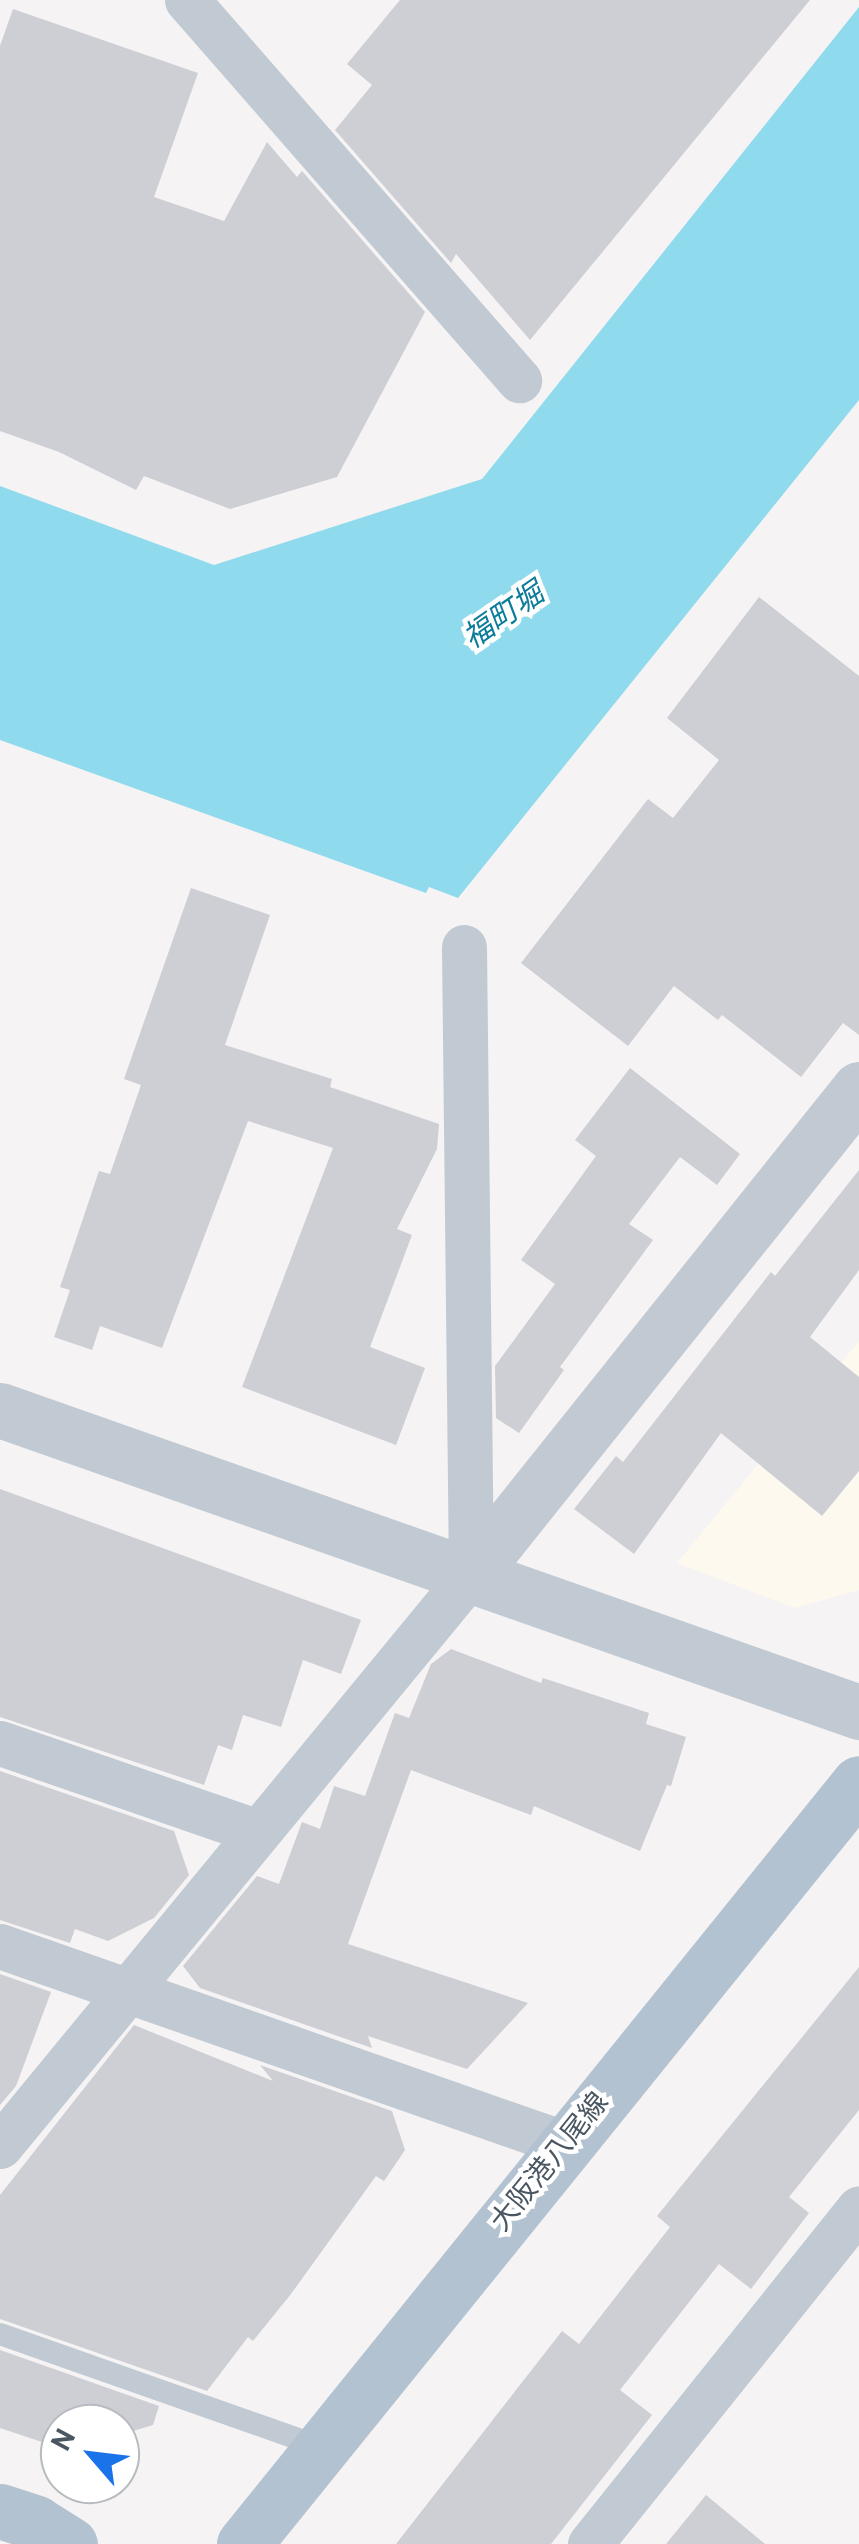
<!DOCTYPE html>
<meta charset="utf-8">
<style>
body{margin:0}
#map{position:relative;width:859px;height:2544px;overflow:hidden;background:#f5f3f3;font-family:Overpass,"Noto Sans JP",sans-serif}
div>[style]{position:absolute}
.commercial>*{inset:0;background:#fdf9ef}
.water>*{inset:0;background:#90daee}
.building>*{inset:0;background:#cdcfd5}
.service>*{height:22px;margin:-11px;padding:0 11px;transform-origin:11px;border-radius:11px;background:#c1cad2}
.minor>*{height:45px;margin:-22.5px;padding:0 22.5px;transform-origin:22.5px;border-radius:22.5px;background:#c1cad2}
.tertiary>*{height:55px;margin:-27.5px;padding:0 27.5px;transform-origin:27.5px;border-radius:27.5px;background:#c1cad2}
.primary>*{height:55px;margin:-27.5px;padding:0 27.5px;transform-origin:27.5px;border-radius:27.5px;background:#b3c2d1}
span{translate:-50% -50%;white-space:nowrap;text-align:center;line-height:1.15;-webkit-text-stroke:9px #fff;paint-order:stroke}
.street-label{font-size:28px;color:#4a5661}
.water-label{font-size:30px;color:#0c7c9b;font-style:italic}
.north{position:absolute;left:40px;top:2404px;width:100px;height:100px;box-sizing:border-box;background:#fff;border:2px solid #b7bbc0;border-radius:50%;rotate:298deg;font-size:28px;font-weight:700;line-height:40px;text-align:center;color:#4a5661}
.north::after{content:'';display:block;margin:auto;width:35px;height:45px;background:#1a73e8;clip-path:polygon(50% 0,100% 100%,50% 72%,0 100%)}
</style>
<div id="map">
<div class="commercial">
<div style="clip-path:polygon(859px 1341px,859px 1590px,795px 1608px,677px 1563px)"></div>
</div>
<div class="water">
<div style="clip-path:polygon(859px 7px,859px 400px,458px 898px,429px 887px,426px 893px,0 740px,0 486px,214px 565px,482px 479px)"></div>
</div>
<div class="building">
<div style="clip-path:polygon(400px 0,810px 0,530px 340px,456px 254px,451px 263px,335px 130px,372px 85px,347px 64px)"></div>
<div style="clip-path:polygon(13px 9px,198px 73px,154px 197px,224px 221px,267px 142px,297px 177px,302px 171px,425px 312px,337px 477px,230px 509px,144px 476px,136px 490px,59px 452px,0 431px,0 46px)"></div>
<div style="clip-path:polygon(759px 597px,859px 676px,859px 1035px,843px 1023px,801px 1077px,722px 1015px,718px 1020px,674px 986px,628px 1046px,521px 963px,648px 799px,673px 818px,719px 760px,667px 718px)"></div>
<div style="clip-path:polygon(191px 888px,270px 915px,225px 1045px,332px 1079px,330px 1087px,439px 1124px,437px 1149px,397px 1229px,412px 1235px,370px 1347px,425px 1368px,396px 1445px,242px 1387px,333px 1148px,248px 1121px,162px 1348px,100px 1326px,92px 1350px,54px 1337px,70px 1290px,60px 1287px,99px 1171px,110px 1174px,141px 1085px,124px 1079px)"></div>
<div style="clip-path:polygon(630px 1068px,740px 1154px,717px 1185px,680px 1157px,629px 1224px,653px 1240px,560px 1367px,564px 1370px,519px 1433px,496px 1418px,495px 1366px,555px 1284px,521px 1260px,596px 1156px,575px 1140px)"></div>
<div style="clip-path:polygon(859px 1170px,859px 1270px,810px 1337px,859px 1377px,859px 1471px,822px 1516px,721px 1433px,634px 1554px,574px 1509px,616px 1456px,623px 1462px,771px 1272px,775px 1276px)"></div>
<div style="clip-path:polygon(0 1489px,361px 1620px,341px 1674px,303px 1660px,281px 1727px,243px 1715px,232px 1750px,218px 1745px,204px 1785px,0 1717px)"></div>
<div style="clip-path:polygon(451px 1649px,541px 1683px,543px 1678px,649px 1713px,646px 1724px,686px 1737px,671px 1786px,667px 1785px,640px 1851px,534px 1806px,531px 1815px,411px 1770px,348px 1944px,528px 2003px,467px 2069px,368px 2036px,372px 2048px,200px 1988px,183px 1966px,257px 1876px,279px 1884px,302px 1822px,320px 1829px,334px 1786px,365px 1796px,395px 1713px,409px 1718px,431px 1664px)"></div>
<div style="clip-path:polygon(0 1771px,174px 1831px,189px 1875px,154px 1918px,108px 1941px,75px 1929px,70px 1943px,0 1920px)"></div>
<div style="clip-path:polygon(859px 1967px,859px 2110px,789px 2197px,809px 2213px,751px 2289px,719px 2264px,620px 2390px,652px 2415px,551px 2544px,396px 2544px,562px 2331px,579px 2344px,670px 2227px,657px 2216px)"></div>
<div style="clip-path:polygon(0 1974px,51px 1992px,16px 2086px,0 2105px)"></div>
<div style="clip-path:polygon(134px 2025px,273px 2081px,260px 2065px,392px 2111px,405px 2150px,384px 2181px,376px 2176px,291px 2294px,253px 2341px,248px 2337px,207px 2391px,0 2319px,0 2195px)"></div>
<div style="clip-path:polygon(0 2350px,159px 2406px,153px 2425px,120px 2435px,120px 2424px,60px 2424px,60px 2448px,0 2428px)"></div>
<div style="clip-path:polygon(706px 2495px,765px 2544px,666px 2544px)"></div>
</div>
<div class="service">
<div style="left:0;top:2334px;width:340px;rotate:19.4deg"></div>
</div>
<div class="minor">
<div style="left:187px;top:0;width:505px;rotate:48.86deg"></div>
<div style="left:0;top:1743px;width:273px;rotate:19deg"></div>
<div style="left:0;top:1946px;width:600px;rotate:19.28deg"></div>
<div style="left:0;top:2146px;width:741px;rotate:-50.53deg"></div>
<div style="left:471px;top:1574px;width:627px;rotate:-90.64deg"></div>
<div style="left:590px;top:2544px;width:430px;rotate:-51.3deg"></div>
</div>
<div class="tertiary">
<div style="left:0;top:1410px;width:911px;rotate:19.37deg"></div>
<div style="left:471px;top:1574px;width:621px;rotate:-51.34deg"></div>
</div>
<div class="primary">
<div style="left:0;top:2511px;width:38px;rotate:18deg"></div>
<div style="left:36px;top:2523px;width:40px;rotate:32deg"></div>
<div style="left:244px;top:2544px;width:978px;rotate:-51.06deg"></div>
</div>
<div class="street-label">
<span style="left:551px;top:2163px;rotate:-51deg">大阪港八尾線</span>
</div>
<div class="water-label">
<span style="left:505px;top:618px;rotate:-35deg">福町堀</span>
</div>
<div class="north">N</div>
</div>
